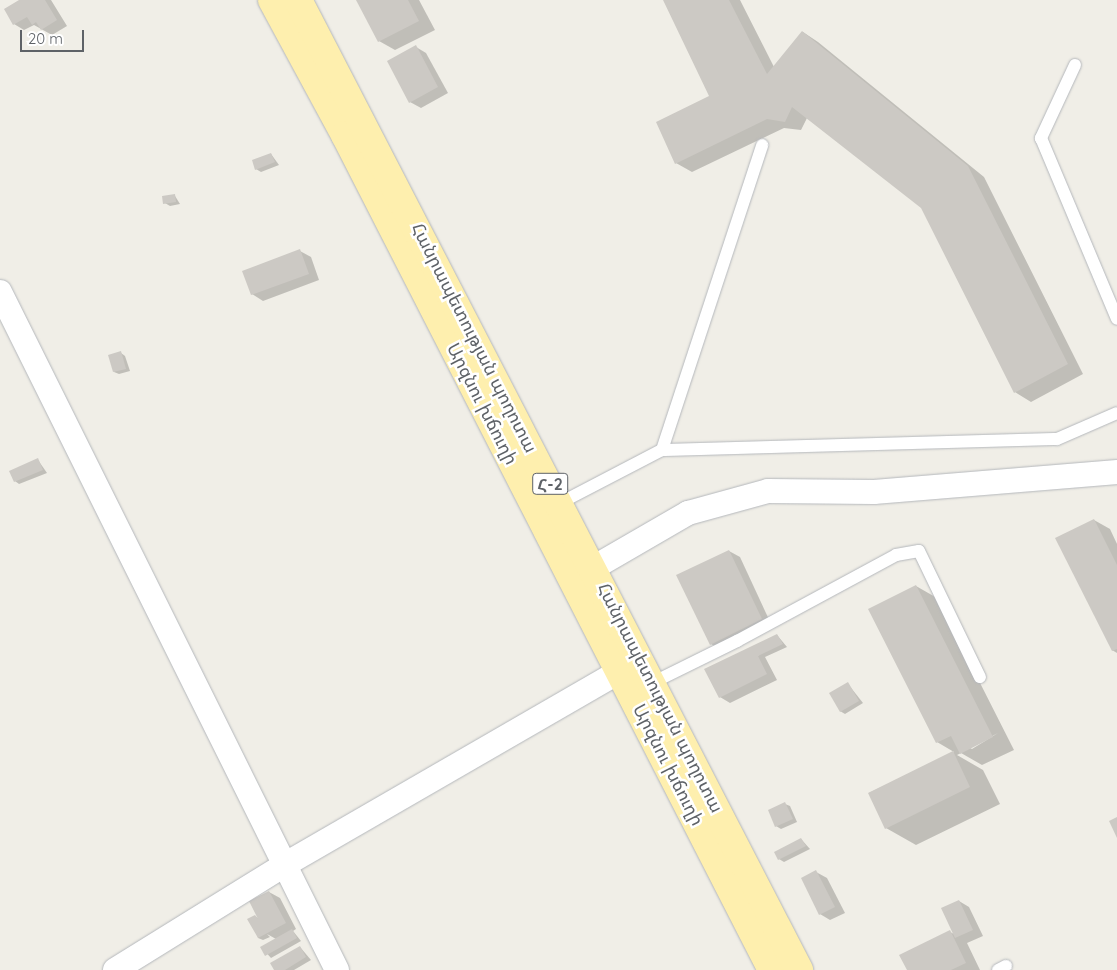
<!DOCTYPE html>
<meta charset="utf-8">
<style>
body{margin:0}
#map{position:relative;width:1117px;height:970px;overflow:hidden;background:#f0eee7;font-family:Quicksand,"Noto Sans Armenian",sans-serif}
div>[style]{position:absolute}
.shadow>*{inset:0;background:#0003}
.building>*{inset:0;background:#ccc9c4}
.roads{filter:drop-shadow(0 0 1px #b4b7bb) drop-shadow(0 0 1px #b4b7bb)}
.lane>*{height:12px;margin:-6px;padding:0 6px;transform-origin:6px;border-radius:6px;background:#fff}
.street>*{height:24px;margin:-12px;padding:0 12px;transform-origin:12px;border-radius:12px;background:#fff}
.primary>*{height:28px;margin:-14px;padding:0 14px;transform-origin:14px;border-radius:14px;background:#feefae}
span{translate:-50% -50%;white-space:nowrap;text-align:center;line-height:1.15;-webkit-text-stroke:5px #fff;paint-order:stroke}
.shield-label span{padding:1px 4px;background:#fff;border:1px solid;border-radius:4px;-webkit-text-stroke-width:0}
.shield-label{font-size:16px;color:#5e6267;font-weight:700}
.street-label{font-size:18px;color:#5e6267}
.scale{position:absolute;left:20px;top:30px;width:64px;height:22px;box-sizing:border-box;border:2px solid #5e6267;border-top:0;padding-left:6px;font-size:15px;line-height:18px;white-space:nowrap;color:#5e6267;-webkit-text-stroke:4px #fff;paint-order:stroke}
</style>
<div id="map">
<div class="shadow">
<div style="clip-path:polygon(22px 0,51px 0,67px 26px,52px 35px,34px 25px,24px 30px,14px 24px)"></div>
<div style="clip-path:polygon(359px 0,419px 0,435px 30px,395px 50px,379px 41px)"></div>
<div style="clip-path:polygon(664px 0,740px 0,774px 67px,803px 32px,818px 42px,984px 177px,1083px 374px,1031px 402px,1015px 392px,922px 207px,807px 118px,801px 130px,784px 128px,692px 172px,676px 163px,711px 96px)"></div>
<div style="clip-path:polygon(416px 47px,426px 53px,448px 93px,421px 108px,410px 102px)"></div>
<div style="clip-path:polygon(271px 154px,279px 165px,261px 172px,256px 169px)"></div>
<div style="clip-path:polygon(175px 196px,180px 204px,170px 206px,165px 203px)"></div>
<div style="clip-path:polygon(300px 251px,311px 257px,319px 280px,263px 301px,252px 294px)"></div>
<div style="clip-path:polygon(121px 353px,125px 356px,130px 371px,119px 374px,114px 372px)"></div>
<div style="clip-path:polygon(38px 460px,47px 473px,19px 484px,15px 481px)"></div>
<div style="clip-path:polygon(1094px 520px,1110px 529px,1117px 544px,1117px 653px,1112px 650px)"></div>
<div style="clip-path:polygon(729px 551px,740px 557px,772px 626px,721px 650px,711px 644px)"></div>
<div style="clip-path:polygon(evenodd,916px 586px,937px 598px,1014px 750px,982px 765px,961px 753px,957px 755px,983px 770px,1000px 804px,916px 845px,886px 828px,869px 793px,954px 752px,937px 742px,916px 586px,998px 733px,972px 749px,970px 748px,998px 733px)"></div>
<div style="clip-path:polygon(777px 635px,787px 647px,765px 657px,777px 680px,730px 703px,720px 697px)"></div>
<div style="clip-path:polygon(848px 684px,863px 703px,845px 714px,840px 711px)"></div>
<div style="clip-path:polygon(785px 804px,790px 806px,797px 822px,781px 829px,776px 826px)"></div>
<div style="clip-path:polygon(801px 839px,810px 849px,784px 862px,779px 859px)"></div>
<div style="clip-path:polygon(816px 872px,827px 878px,845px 913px,830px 920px,820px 914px)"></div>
<div style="clip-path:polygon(269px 892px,280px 898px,296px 929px,293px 931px,301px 941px,271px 958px,262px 948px,276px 939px,267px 934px,270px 937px,263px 940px,258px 938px,255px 916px,259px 919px)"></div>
<div style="clip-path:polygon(959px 901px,969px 907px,983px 936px,967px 943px,980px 970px,908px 970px,950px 932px,954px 934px)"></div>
<div style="clip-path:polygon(300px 947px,311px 960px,294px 970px,276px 970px)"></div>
</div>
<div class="building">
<div style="clip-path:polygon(19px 0,45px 0,57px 20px,41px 30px,36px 22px,32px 25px,27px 17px,13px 25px,4px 9px)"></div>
<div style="clip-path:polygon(356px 0,408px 0,419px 21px,378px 42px)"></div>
<div style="clip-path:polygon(663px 0,729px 0,767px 74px,802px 31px,968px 166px,1068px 364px,1014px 393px,921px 208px,792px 107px,785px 122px,767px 119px,675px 164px,656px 122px,709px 96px)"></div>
<div style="clip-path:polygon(416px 45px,438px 87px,409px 103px,387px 61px)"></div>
<div style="clip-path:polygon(271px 153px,275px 162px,255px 170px,252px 160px)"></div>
<div style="clip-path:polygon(175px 194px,176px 202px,163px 204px,162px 196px)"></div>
<div style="clip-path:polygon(300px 249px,309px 274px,251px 295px,242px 271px)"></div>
<div style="clip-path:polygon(121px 351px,126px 369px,113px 372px,108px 355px)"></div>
<div style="clip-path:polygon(38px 458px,43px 470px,14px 482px,9px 471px)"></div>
<div style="clip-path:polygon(1094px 519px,1117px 565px,1117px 649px,1112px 651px,1055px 538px)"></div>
<div style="clip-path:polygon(729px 550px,762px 619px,710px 645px,676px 575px)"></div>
<div style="clip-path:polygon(916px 585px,993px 737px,960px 754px,951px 736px,936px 743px,868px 609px)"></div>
<div style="clip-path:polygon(777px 634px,783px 644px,758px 656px,767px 674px,719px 698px,704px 669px)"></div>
<div style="clip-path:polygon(848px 682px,859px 701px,840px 712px,829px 693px)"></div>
<div style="clip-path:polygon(953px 751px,970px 787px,885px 829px,868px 793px)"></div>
<div style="clip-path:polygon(785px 802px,793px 819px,775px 827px,768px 810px)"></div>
<div style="clip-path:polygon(1117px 817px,1117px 838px,1109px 821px)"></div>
<div style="clip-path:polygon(801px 838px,806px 846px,778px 860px,774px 852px)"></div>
<div style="clip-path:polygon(816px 870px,835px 907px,819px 915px,801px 878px)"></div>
<div style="clip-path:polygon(269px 891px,286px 923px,258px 938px,247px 919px,255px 915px,258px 919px,249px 901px)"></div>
<div style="clip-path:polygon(959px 900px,973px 930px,955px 938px,941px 908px)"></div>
<div style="clip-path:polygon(292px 929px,297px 938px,265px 956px,260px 947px)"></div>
<div style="clip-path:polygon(950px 930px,966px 963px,951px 970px,907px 970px,899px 955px)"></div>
<div style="clip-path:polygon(300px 946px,306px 957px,285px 970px,274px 970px,270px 963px)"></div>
</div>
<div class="roads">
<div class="lane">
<div style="left:1075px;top:65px;width:81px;rotate:115deg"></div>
<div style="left:1041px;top:138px;width:196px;rotate:67.2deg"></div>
<div style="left:662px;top:450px;width:321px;rotate:-71.8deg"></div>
<div style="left:560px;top:503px;width:115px;rotate:-27.5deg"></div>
<div style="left:662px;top:450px;width:395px;rotate:-1.6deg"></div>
<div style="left:1057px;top:439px;width:65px;rotate:-23.4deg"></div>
<div style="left:652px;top:683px;width:95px;rotate:-26.3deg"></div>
<div style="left:737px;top:641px;width:181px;rotate:-28.4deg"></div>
<div style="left:896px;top:555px;width:23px;rotate:-10deg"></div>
<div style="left:919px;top:551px;width:140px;rotate:64.2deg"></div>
<div style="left:998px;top:970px;width:9px;rotate:-27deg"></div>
</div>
<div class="street">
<div style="left:0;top:292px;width:757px;rotate:63.57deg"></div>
<div style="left:593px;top:568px;width:110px;rotate:-30.1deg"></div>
<div style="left:688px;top:513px;width:83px;rotate:-15.4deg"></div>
<div style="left:768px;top:491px;width:106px;rotate:0.5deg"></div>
<div style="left:874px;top:492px;width:244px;rotate:-4.7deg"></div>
<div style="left:115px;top:970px;width:201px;rotate:-31.8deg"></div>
<div style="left:286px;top:864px;width:386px;rotate:-30deg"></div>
</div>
<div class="primary">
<div style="left:272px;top:0;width:153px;rotate:61.6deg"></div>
<div style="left:345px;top:135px;width:938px;rotate:62.92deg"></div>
<div style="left:298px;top:0;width:1092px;rotate:62.68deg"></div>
</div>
</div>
<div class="shield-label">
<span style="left:550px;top:484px">Հ-2</span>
</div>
<div class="street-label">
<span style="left:474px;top:338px;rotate:63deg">Հանրապետության պողոտա</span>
<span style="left:482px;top:404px;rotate:63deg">Արզնու խճուղի</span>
<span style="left:660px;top:698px;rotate:63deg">Հանրապետության պողոտա</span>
<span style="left:668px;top:765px;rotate:63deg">Արզնու խճուղի</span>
</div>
<div class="scale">20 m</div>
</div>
